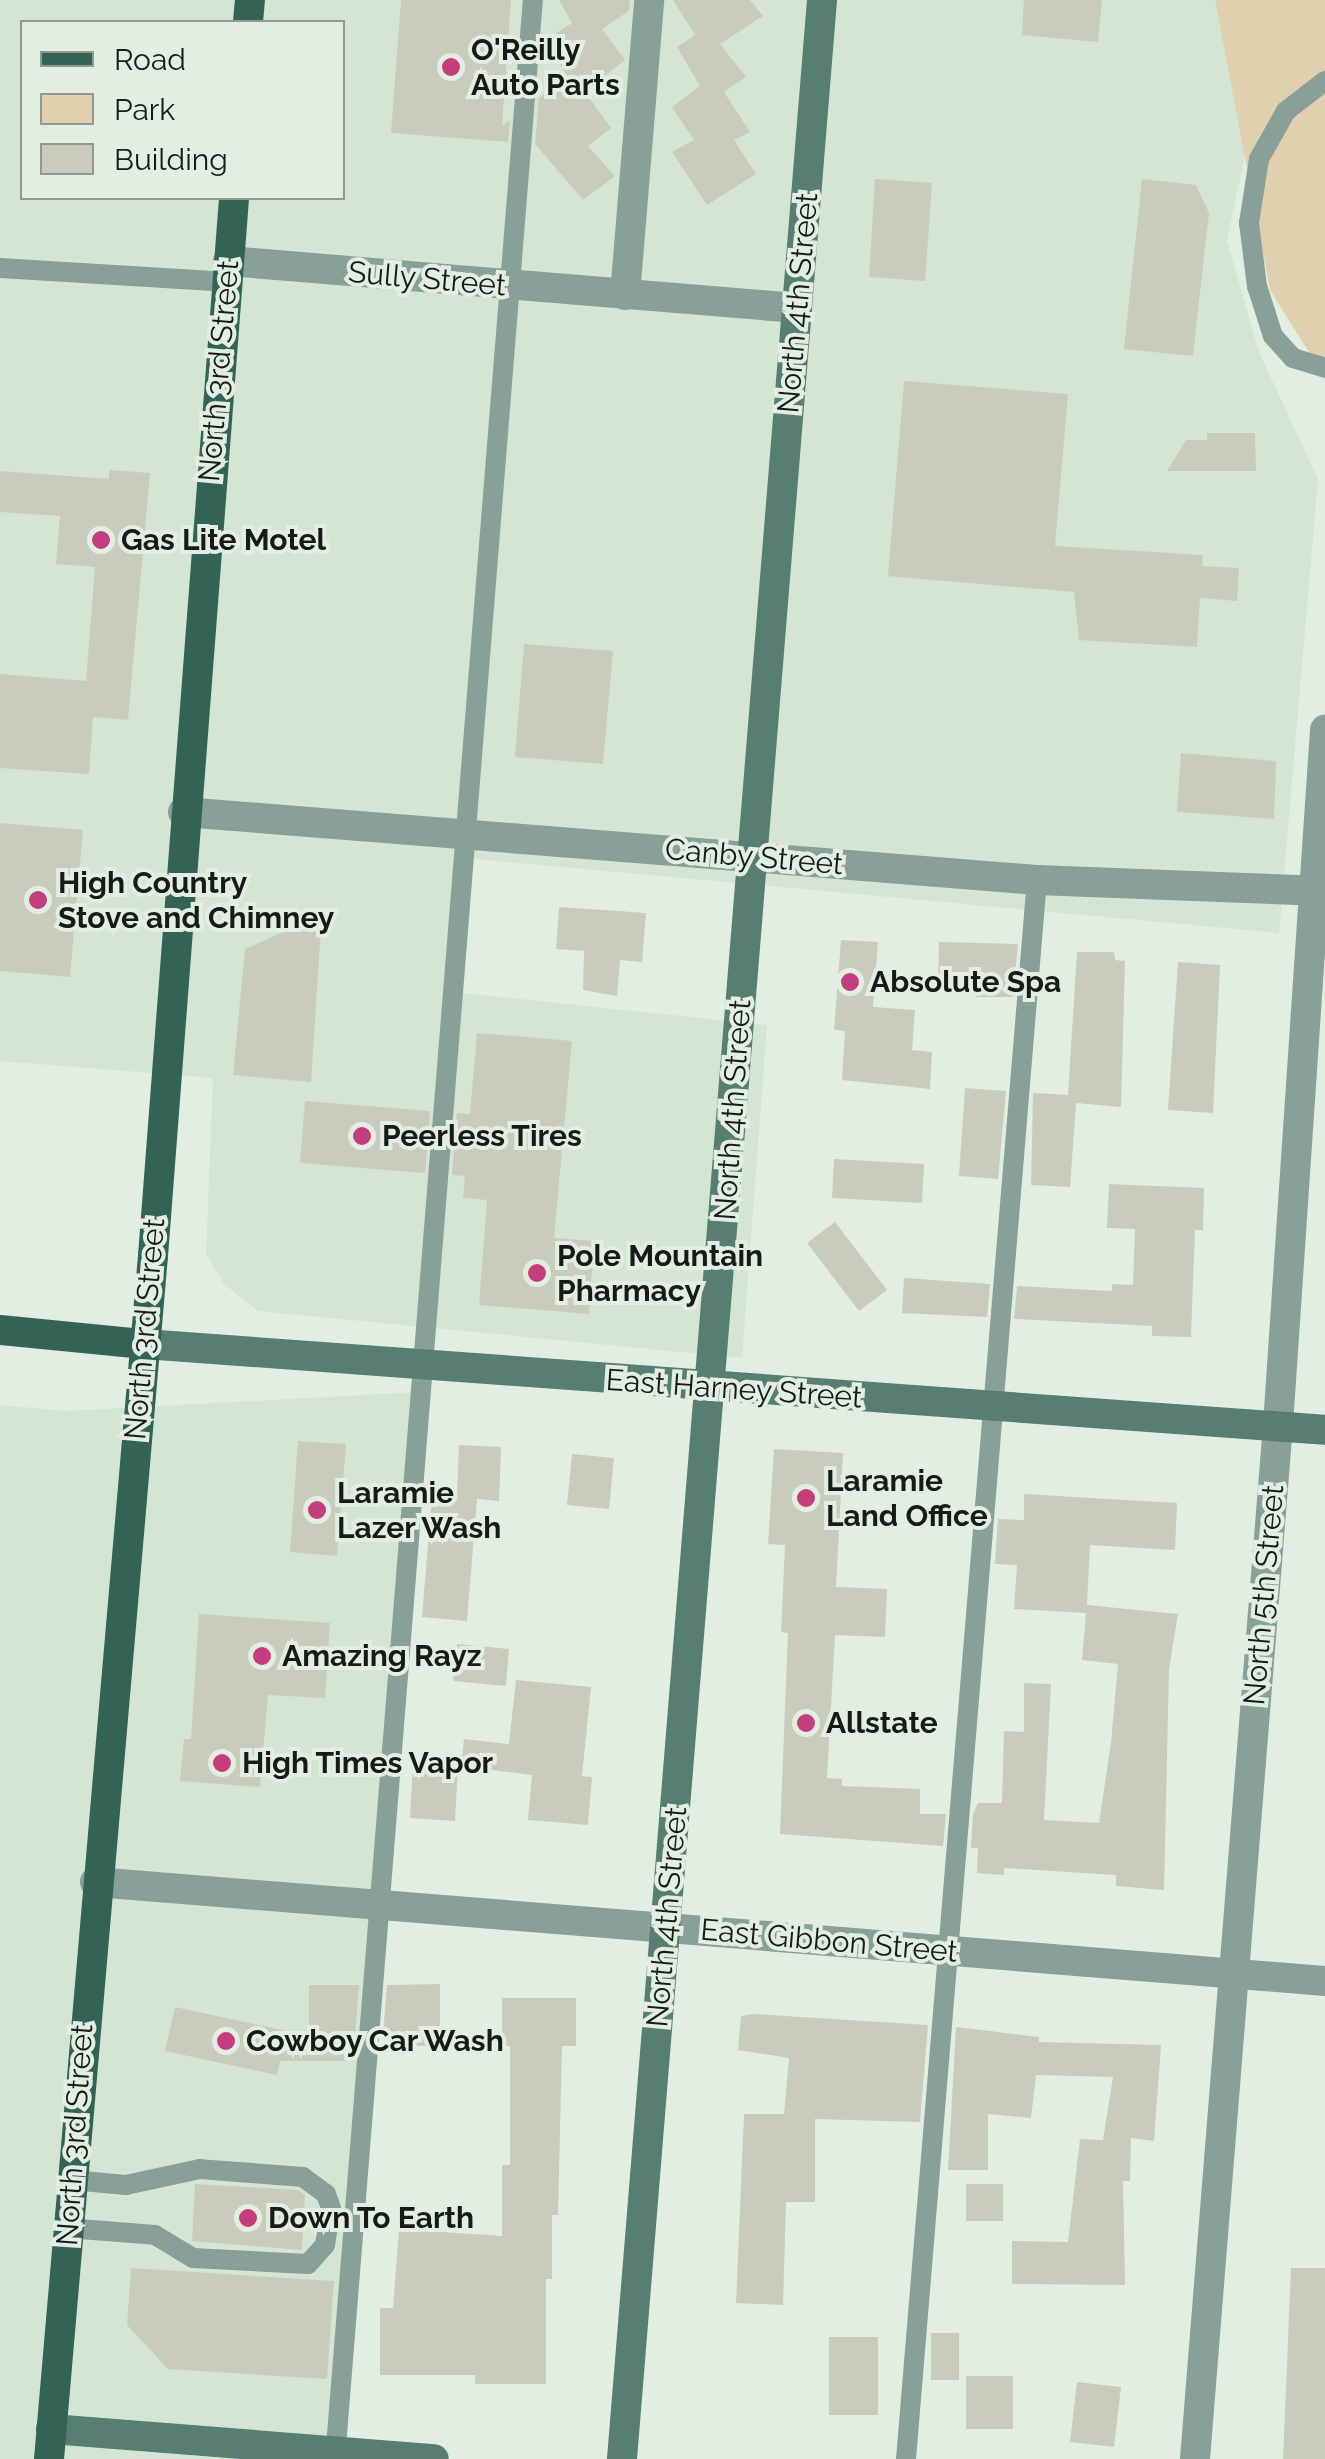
<!DOCTYPE html>
<style>
body{margin:0}
#map{position:relative;width:1325px;height:2459px;overflow:hidden;background:#e3eee2;font-family:Raleway,sans-serif}
div>[style]{position:absolute}
.built>*{inset:0;background:#d4e5d3}
.green>*{inset:0;background:#e1d0b0}
.building>*{inset:0;background:#c9ccbd}
.lane>*{height:20px;margin:-10px;padding:0 10px;transform-origin:10px;border-radius:10px;background:#88a098}
.street>*{height:30px;margin:-15px;padding:0 15px;transform-origin:15px;border-radius:15px;background:#88a098}
.secondary>*{height:30px;margin:-15px;padding:0 15px;transform-origin:15px;border-radius:15px;background:#587d71}
.primary>*{height:30px;margin:-15px;padding:0 15px;transform-origin:15px;border-radius:15px;background:#346356}
.dots>*{width:28px;height:28px;translate:-50% -50%;box-sizing:border-box;border:5px solid #e3eee2;border-radius:50%}
span{translate:-50% -50%;white-space:nowrap;text-align:center;line-height:1.15;-webkit-text-stroke:8px #e3eee2;paint-order:stroke}
.poi-label{font-size:30px;color:#171b17;font-weight:700}
.left{translate:0 -50%;text-align:left}
.street-label{font-size:30px;color:#171b17}
.legend{position:absolute;left:20px;top:20px;width:325px;height:180px;box-sizing:border-box;background:#e3eee2;border:2px solid #919a91;margin:0;padding:12px 18px;list-style:none;font-size:30px;color:#171b17}
.legend li{display:flex;align-items:center;gap:20px;height:50px}
.legend b{width:50px;border:2px solid #919a91}
</style>
<div id="map">
<div class="built">
<div style="clip-path:polygon(evenodd,0 0,1215px 0,1245px 155px,1227px 240px,1259px 352px,1318px 479px,1279px 933px,465px 858px,453px 992px,767px 1025px,742px 1358px,258px 1311px,224px 1284px,206px 1254px,213px 1078px,0 1061px,0 0,22px 22px,342px 22px,342px 198px,22px 198px,22px 22px)"></div>
<div style="clip-path:polygon(418px 1392px,335px 2459px,0 2459px,0 1405px,68px 1411px)"></div>
</div>
<div class="green">
<div style="clip-path:polygon(1215px 0,1325px 0,1325px 378px,1270px 290px)"></div>
</div>
<div class="building">
<div style="clip-path:polygon(401px 0,511px 0,502px 126px,510px 120px,508px 142px,391px 133px)"></div>
<div style="clip-path:polygon(559px 0,630px 0,629px 11px,602px 29px,625px 60px,585px 92px,611px 128px,588px 146px,615px 176px,583px 200px,535px 144px,539px 98px,567px 76px,544px 41px,572px 23px)"></div>
<div style="clip-path:polygon(673px 0,750px 0,763px 16px,720px 44px,746px 77px,724px 92px,750px 132px,734px 140px,756px 174px,707px 205px,672px 152px,694px 140px,672px 107px,700px 86px,677px 47px,695px 35px)"></div>
<div style="clip-path:polygon(1024px 0,1102px 0,1098px 42px,1022px 35px)"></div>
<div style="clip-path:polygon(875px 179px,932px 183px,925px 281px,869px 277px)"></div>
<div style="clip-path:polygon(1142px 179px,1196px 185px,1209px 213px,1193px 356px,1124px 349px)"></div>
<div style="clip-path:polygon(904px 381px,1068px 394px,1055px 546px,1203px 555px,1202px 566px,1239px 568px,1237px 601px,1200px 598px,1197px 647px,1079px 640px,1074px 592px,888px 576px)"></div>
<div style="clip-path:polygon(1207px 433px,1255px 433px,1256px 471px,1167px 471px,1186px 440px,1207px 440px)"></div>
<div style="clip-path:polygon(109px 470px,150px 473px,128px 720px,93px 717px,89px 774px,0 768px,0 674px,86px 681px,95px 567px,56px 564px,60px 516px,0 512px,0 471px,109px 479px)"></div>
<div style="clip-path:polygon(524px 644px,613px 651px,603px 764px,515px 757px)"></div>
<div style="clip-path:polygon(1181px 753px,1276px 761px,1274px 819px,1177px 812px)"></div>
<div style="clip-path:polygon(0 823px,83px 830px,70px 977px,0 971px)"></div>
<div style="clip-path:polygon(559px 907px,646px 913px,642px 962px,620px 960px,617px 996px,583px 990px,584px 951px,556px 949px)"></div>
<div style="clip-path:polygon(321px 929px,311px 1082px,233px 1075px,245px 949px,288px 930px)"></div>
<div style="clip-path:polygon(841px 940px,878px 942px,873px 1007px,915px 1010px,912px 1050px,932px 1052px,930px 1089px,842px 1080px,845px 1031px,834px 1030px)"></div>
<div style="clip-path:polygon(939px 942px,1018px 944px,1013px 997px,976px 997px,976px 981px,938px 980px)"></div>
<div style="clip-path:polygon(1077px 952px,1114px 952px,1115px 960px,1125px 961px,1121px 1107px,1076px 1103px,1070px 1187px,1031px 1185px,1033px 1093px,1068px 1095px)"></div>
<div style="clip-path:polygon(1178px 962px,1220px 965px,1213px 1113px,1168px 1110px)"></div>
<div style="clip-path:polygon(477px 1033px,572px 1041px,554px 1238px,594px 1241px,589px 1314px,479px 1305px,487px 1200px,463px 1198px,465px 1176px,452px 1175px,457px 1113px,470px 1114px)"></div>
<div style="clip-path:polygon(965px 1088px,1006px 1091px,998px 1179px,959px 1176px)"></div>
<div style="clip-path:polygon(305px 1101px,430px 1111px,425px 1173px,300px 1163px)"></div>
<div style="clip-path:polygon(834px 1159px,924px 1164px,922px 1203px,832px 1198px)"></div>
<div style="clip-path:polygon(1109px 1184px,1204px 1188px,1203px 1230px,1195px 1230px,1191px 1337px,1152px 1336px,1152px 1326px,1014px 1319px,1017px 1286px,1112px 1291px,1112px 1284px,1133px 1285px,1135px 1229px,1107px 1228px)"></div>
<div style="clip-path:polygon(835px 1222px,887px 1290px,859px 1311px,807px 1243px)"></div>
<div style="clip-path:polygon(904px 1278px,990px 1284px,987px 1317px,902px 1313px)"></div>
<div style="clip-path:polygon(298px 1441px,346px 1444px,337px 1556px,290px 1552px)"></div>
<div style="clip-path:polygon(459px 1445px,501px 1447px,499px 1501px,477px 1499px,467px 1621px,422px 1617px,432px 1496px,457px 1495px)"></div>
<div style="clip-path:polygon(774px 1449px,843px 1453px,836px 1587px,887px 1589px,885px 1637px,835px 1635px,827px 1778px,842px 1779px,842px 1786px,920px 1789px,920px 1814px,946px 1814px,943px 1846px,780px 1834px,788px 1633px,781px 1632px,785px 1545px,768px 1544px)"></div>
<div style="clip-path:polygon(572px 1454px,614px 1458px,609px 1509px,567px 1505px)"></div>
<div style="clip-path:polygon(1024px 1494px,1177px 1503px,1175px 1550px,1090px 1545px,1087px 1605px,1178px 1614px,1169px 1669px,1164px 1890px,1116px 1886px,1116px 1875px,1004px 1868px,1004px 1875px,977px 1873px,978px 1848px,971px 1848px,973px 1814px,978px 1803px,1002px 1803px,1004px 1731px,1024px 1732px,1024px 1683px,1051px 1684px,1044px 1820px,1099px 1823px,1111px 1743px,1118px 1664px,1082px 1660px,1086px 1613px,1014px 1609px,1017px 1565px,995px 1564px,998px 1519px,1024px 1520px)"></div>
<div style="clip-path:polygon(199px 1614px,330px 1623px,325px 1698px,268px 1695px,260px 1787px,180px 1781px,184px 1739px,191px 1739px)"></div>
<div style="clip-path:polygon(457px 1644px,509px 1649px,506px 1686px,453px 1681px)"></div>
<div style="clip-path:polygon(516px 1680px,591px 1687px,582px 1776px,592px 1777px,588px 1825px,528px 1820px,532px 1775px,461px 1766px,464px 1739px,509px 1744px)"></div>
<div style="clip-path:polygon(413px 1763px,458px 1766px,455px 1821px,410px 1818px)"></div>
<div style="clip-path:polygon(440px 1984px,440px 2046px,382px 2046px,387px 1985px)"></div>
<div style="clip-path:polygon(309px 1985px,359px 1985px,353px 2061px,280px 2061px,277px 2075px,165px 2051px,175px 2007px,309px 2036px)"></div>
<div style="clip-path:polygon(502px 1998px,576px 1998px,576px 2046px,562px 2046px,558px 2215px,552px 2215px,552px 2279px,546px 2279px,546px 2384px,475px 2384px,475px 2375px,380px 2375px,380px 2308px,393px 2308px,399px 2229px,502px 2236px,502px 2165px,510px 2165px,510px 2046px,502px 2046px)"></div>
<div style="clip-path:polygon(754px 2014px,928px 2025px,920px 2122px,815px 2119px,815px 2202px,786px 2202px,783px 2305px,736px 2303px,744px 2114px,784px 2114px,789px 2058px,738px 2050px,741px 2016px)"></div>
<div style="clip-path:polygon(956px 2027px,1039px 2037px,1039px 2042px,1161px 2045px,1154px 2141px,1131px 2138px,1130px 2181px,1123px 2181px,1125px 2285px,1012px 2284px,1012px 2241px,1068px 2242px,1080px 2139px,1103px 2140px,1113px 2077px,1036px 2075px,1031px 2118px,988px 2114px,988px 2170px,948px 2170px)"></div>
<div style="clip-path:polygon(195px 2184px,298px 2190px,305px 2195px,302px 2250px,192px 2241px)"></div>
<div style="clip-path:polygon(966px 2184px,1003px 2184px,1003px 2221px,966px 2221px)"></div>
<div style="clip-path:polygon(131px 2268px,334px 2281px,327px 2379px,168px 2369px,127px 2325px)"></div>
<div style="clip-path:polygon(1291px 2268px,1325px 2268px,1325px 2459px,1283px 2459px)"></div>
<div style="clip-path:polygon(931px 2333px,959px 2333px,959px 2380px,931px 2380px)"></div>
<div style="clip-path:polygon(829px 2337px,878px 2337px,878px 2415px,829px 2415px)"></div>
<div style="clip-path:polygon(966px 2376px,1013px 2376px,1013px 2429px,966px 2429px)"></div>
<div style="clip-path:polygon(1077px 2382px,1121px 2387px,1114px 2447px,1070px 2442px)"></div>
</div>
<div class="lane">
<div style="left:1325px;top:81px;width:49px;rotate:142.4deg"></div>
<div style="left:1286px;top:111px;width:55px;rotate:119.4deg"></div>
<div style="left:1259px;top:159px;width:65px;rotate:98.9deg"></div>
<div style="left:1249px;top:223px;width:64px;rotate:82.8deg"></div>
<div style="left:1257px;top:286px;width:52px;rotate:72.3deg"></div>
<div style="left:1273px;top:336px;width:30px;rotate:48deg"></div>
<div style="left:1293px;top:358px;width:34px;rotate:17deg"></div>
<div style="left:0;top:268px;width:226px;rotate:3.5deg"></div>
<div style="left:67px;top:2228px;width:88px;rotate:4.5deg"></div>
<div style="left:155px;top:2235px;width:44px;rotate:31.2deg"></div>
<div style="left:193px;top:2258px;width:115px;rotate:3deg"></div>
<div style="left:308px;top:2264px;width:25px;rotate:-48deg"></div>
<div style="left:325px;top:2245px;width:37px;rotate:-81deg"></div>
<div style="left:331px;top:2208px;width:15px;rotate:-110deg"></div>
<div style="left:326px;top:2194px;width:29px;rotate:-144deg"></div>
<div style="left:303px;top:2177px;width:103px;rotate:-175.6deg"></div>
<div style="left:200px;top:2169px;width:76px;rotate:167.8deg"></div>
<div style="left:126px;top:2185px;width:55px;rotate:-174.8deg"></div>
<div style="left:335px;top:2459px;width:2467px;rotate:-85.4deg"></div>
<div style="left:906px;top:2459px;width:1584px;rotate:-85.26deg"></div>
</div>
<div class="street">
<div style="left:228px;top:261px;width:571px;rotate:4.72deg"></div>
<div style="left:625px;top:295px;width:296px;rotate:-85.3deg"></div>
<div style="left:183px;top:812px;width:857px;rotate:4.55deg"></div>
<div style="left:1037px;top:880px;width:288px;rotate:2.2deg"></div>
<div style="left:95px;top:1882px;width:1234px;rotate:4.6deg"></div>
<div style="left:1195px;top:2459px;width:1037px;rotate:-85.41deg"></div>
<div style="left:1278px;top:1425px;width:697px;rotate:-86.13deg"></div>
</div>
<div class="secondary">
<div style="left:144px;top:1344px;width:1184px;rotate:4.16deg"></div>
<div style="left:51px;top:2429px;width:384px;rotate:4.5deg"></div>
<div style="left:622px;top:2459px;width:2467px;rotate:-85.35deg"></div>
</div>
<div class="primary">
<div style="left:248px;top:22px;width:22px;rotate:-85deg"></div>
<div style="left:0;top:1330px;width:145px;rotate:5.6deg"></div>
<div style="left:49px;top:2459px;width:1207px;rotate:-85.06deg"></div>
<div style="left:153px;top:1256px;width:1061px;rotate:-85.62deg"></div>
</div>
<div class="dots">
<div style="left:451px;top:67px;background:#c43e7d"></div>
<div style="left:101px;top:540px;background:#c43e7d"></div>
<div style="left:38px;top:900px;background:#c43e7d"></div>
<div style="left:850px;top:982px;background:#c43e7d"></div>
<div style="left:362px;top:1136px;background:#c43e7d"></div>
<div style="left:537px;top:1273px;background:#c43e7d"></div>
<div style="left:806px;top:1498px;background:#c43e7d"></div>
<div style="left:317px;top:1510px;background:#c43e7d"></div>
<div style="left:262px;top:1656px;background:#c43e7d"></div>
<div style="left:806px;top:1723px;background:#c43e7d"></div>
<div style="left:222px;top:1763px;background:#c43e7d"></div>
<div style="left:226px;top:2041px;background:#c43e7d"></div>
<div style="left:248px;top:2218px;background:#c43e7d"></div>
</div>
<div class="poi-label">
<span class="left" style="left:471px;top:67px">O'Reilly<br>Auto Parts</span>
<span class="left" style="left:121px;top:540px">Gas Lite Motel</span>
<span class="left" style="left:58px;top:900px">High Country<br>Stove and Chimney</span>
<span class="left" style="left:870px;top:982px">Absolute Spa</span>
<span class="left" style="left:382px;top:1136px">Peerless Tires</span>
<span class="left" style="left:557px;top:1273px">Pole Mountain<br>Pharmacy</span>
<span class="left" style="left:826px;top:1498px">Laramie<br>Land Office</span>
<span class="left" style="left:337px;top:1510px">Laramie<br>Lazer Wash</span>
<span class="left" style="left:282px;top:1656px">Amazing Rayz</span>
<span class="left" style="left:826px;top:1723px">Allstate</span>
<span class="left" style="left:242px;top:1763px">High Times Vapor</span>
<span class="left" style="left:246px;top:2041px">Cowboy Car Wash</span>
<span class="left" style="left:268px;top:2218px">Down To Earth</span>
</div>
<div class="street-label">
<span style="left:427px;top:279px;rotate:5deg">Sully Street</span>
<span style="left:798px;top:303px;rotate:-85deg">North 4th Street</span>
<span style="left:219px;top:371px;rotate:-85deg">North 3rd Street</span>
<span style="left:754px;top:857px;rotate:5deg">Canby Street</span>
<span style="left:733px;top:1110px;rotate:-86deg">North 4th Street</span>
<span style="left:145px;top:1329px;rotate:-85deg">North 3rd Street</span>
<span style="left:734px;top:1389px;rotate:4deg">East Harney Street</span>
<span style="left:1264px;top:1595px;rotate:-85deg">North 5th Street</span>
<span style="left:667px;top:1917px;rotate:-85deg">North 4th Street</span>
<span style="left:829px;top:1941px;rotate:5deg">East Gibbon Street</span>
<span style="left:75px;top:2135px;rotate:-86deg">North 3rd Street</span>
</div>
<ul class="legend">
<li><b style="height:12px;background:#346356"></b>Road</li>
<li><b style="height:28px;background:#e1d0b0"></b>Park</li>
<li><b style="height:28px;background:#c9ccbd"></b>Building</li>
</ul>
</div>
